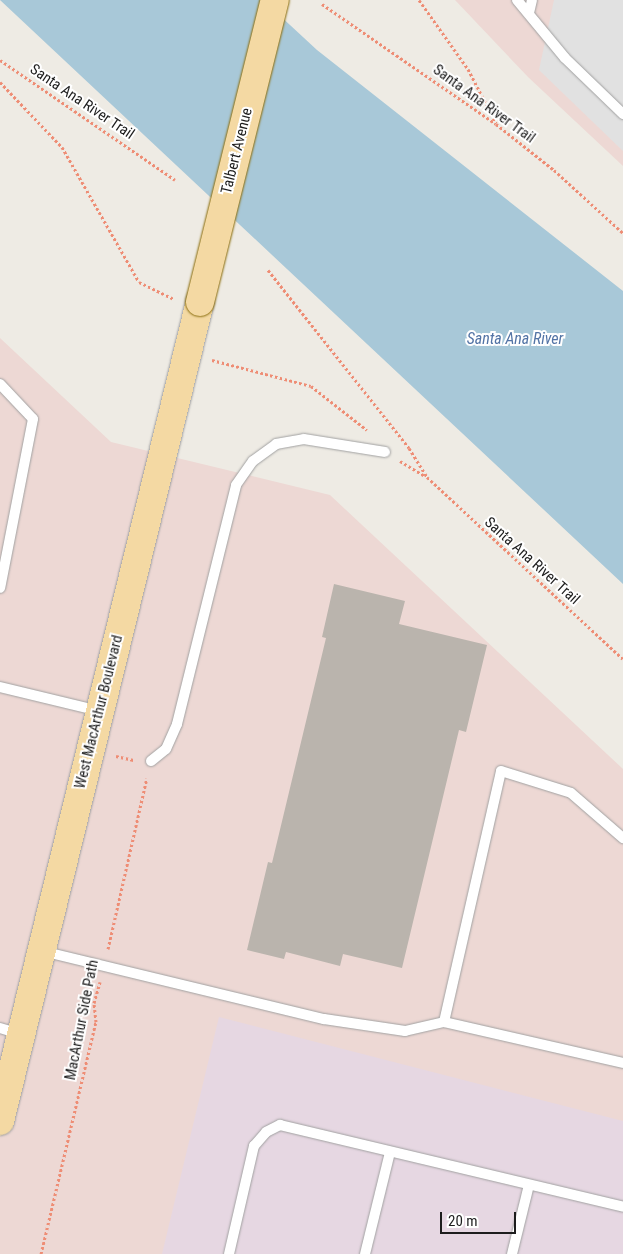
<!DOCTYPE html>
<style>
body{margin:0}
#map{position:relative;width:623px;height:1254px;overflow:hidden;background:#eeebe4;font-family:"Roboto Condensed",sans-serif}
div>[style]{position:absolute}
.commercial>*{inset:0;background:#edd8d4}
.industrial>*{inset:0;background:#e6d7e2}
.parking>*{inset:0;background:#e1e1e1}
.water>*{inset:0;background:#a8c8d8}
.building>*{inset:0;background:#bab4ad}
.path>*{height:3px;margin-top:-1.5px;transform-origin:0;background:repeating-linear-gradient(90deg,#ee8d75 0 2.5px,transparent 0 5px)}
.roads{filter:drop-shadow(0 0 1px #a1a1a1) drop-shadow(0 0 1px #a1a1a1)}
.lane>*{height:10px;margin:-5px;padding:0 5px;transform-origin:5px;border-radius:5px;background:#fff}
.primary>*{height:28px;margin:-14px;padding:0 14px;transform-origin:14px;border-radius:14px;background:#f4d9a3}
.bridges{filter:drop-shadow(0 0 1px #8b6d0c) drop-shadow(0 0 1px #8b6d0c)}
.primary-bridge>*{height:28px;margin:-14px;padding:0 14px;transform-origin:14px;border-radius:14px;background:#f4d9a3}
span{translate:-50% -50%;white-space:nowrap;text-align:center;line-height:1.15;-webkit-text-stroke:4px #fff;paint-order:stroke}
.street-label{font-size:15px;color:#1d1d1d}
.water-label{font-size:16px;color:#5273a5;font-style:italic}
.scale{position:absolute;left:440px;top:1212px;width:76px;height:22px;box-sizing:border-box;border:2px solid #1d1d1d;border-top:0;padding-left:6px;font-size:15px;line-height:18px;white-space:nowrap;color:#1d1d1d;-webkit-text-stroke:4px #fff;paint-order:stroke}
</style>
<div id="map">
<div class="commercial">
<div style="clip-path:polygon(455px 0,623px 0,623px 166px,528px 77px)"></div>
<div style="clip-path:polygon(0 338px,111px 442px,330px 495px,623px 769px,623px 1254px,0 1254px)"></div>
</div>
<div class="industrial">
<div style="clip-path:polygon(219px 1017px,623px 1121px,623px 1254px,162px 1254px)"></div>
</div>
<div class="parking">
<div style="clip-path:polygon(554px 0,623px 0,623px 151px,539px 70px)"></div>
</div>
<div class="water">
<div style="clip-path:polygon(0 0,263px 0,317px 50px,623px 291px,623px 584px)"></div>
</div>
<div class="building">
<div style="clip-path:polygon(334px 584px,405px 601px,399px 624px,487px 645px,466px 732px,459px 730px,402px 968px,343px 954px,340px 966px,286px 952px,284px 959px,247px 950px,268px 862px,272px 863px,326px 638px,322px 637px)"></div>
</div>
<div class="path">
<div style="left:419px;top:0;width:85px;rotate:54.6deg"></div>
<div style="left:468px;top:69px;width:61px;rotate:62.6deg"></div>
<div style="left:322px;top:4px;width:211px;rotate:34.6deg"></div>
<div style="left:496px;top:124px;width:74px;rotate:38.4deg"></div>
<div style="left:554px;top:170px;width:93px;rotate:42.4deg"></div>
<div style="left:0;top:60px;width:212px;rotate:34.4deg"></div>
<div style="left:0;top:82px;width:90px;rotate:46.4deg"></div>
<div style="left:62px;top:147px;width:155px;rotate:60.3deg"></div>
<div style="left:139px;top:282px;width:39px;rotate:26deg"></div>
<div style="left:268px;top:270px;width:227px;rotate:51.6deg"></div>
<div style="left:409px;top:448px;width:34px;rotate:58deg"></div>
<div style="left:427px;top:477px;width:267px;rotate:42.9deg"></div>
<div style="left:212px;top:360px;width:102px;rotate:14.7deg"></div>
<div style="left:311px;top:386px;width:71px;rotate:38.2deg"></div>
<div style="left:400px;top:461px;width:29px;rotate:31deg"></div>
<div style="left:116px;top:756px;width:18px;rotate:13deg"></div>
<div style="left:108px;top:949px;width:175px;rotate:-77.2deg"></div>
<div style="left:41px;top:1254px;width:238px;rotate:-76.7deg"></div>
<div style="left:96px;top:1022px;width:19px;rotate:-96deg"></div>
<div style="left:94px;top:1003px;width:22px;rotate:-74deg"></div>
</div>
<div class="roads">
<div class="lane">
<div style="left:517px;top:0;width:75px;rotate:50.4deg"></div>
<div style="left:565px;top:58px;width:81px;rotate:44deg"></div>
<div style="left:529px;top:13px;width:13px;rotate:-77deg"></div>
<div style="left:0;top:384px;width:48px;rotate:46.7deg"></div>
<div style="left:33px;top:419px;width:172px;rotate:101deg"></div>
<div style="left:0;top:687px;width:102px;rotate:13.6deg"></div>
<div style="left:151px;top:761px;width:19px;rotate:-39deg"></div>
<div style="left:166px;top:749px;width:27px;rotate:-66deg"></div>
<div style="left:177px;top:724px;width:246px;rotate:-76.1deg"></div>
<div style="left:236px;top:485px;width:29px;rotate:-55deg"></div>
<div style="left:253px;top:461px;width:29px;rotate:-36deg"></div>
<div style="left:276px;top:444px;width:28px;rotate:-10deg"></div>
<div style="left:304px;top:439px;width:82px;rotate:9.1deg"></div>
<div style="left:42px;top:951px;width:290px;rotate:13.6deg"></div>
<div style="left:324px;top:1019px;width:82px;rotate:8.4deg"></div>
<div style="left:405px;top:1031px;width:40px;rotate:-13deg"></div>
<div style="left:444px;top:1022px;width:184px;rotate:12.9deg"></div>
<div style="left:444px;top:1022px;width:257px;rotate:-77.2deg"></div>
<div style="left:501px;top:771px;width:73px;rotate:17.4deg"></div>
<div style="left:571px;top:793px;width:69px;rotate:40.9deg"></div>
<div style="left:0;top:1028px;width:21px;rotate:17deg"></div>
<div style="left:229px;top:1254px;width:111px;rotate:-77deg"></div>
<div style="left:254px;top:1146px;width:18px;rotate:-49deg"></div>
<div style="left:266px;top:1132px;width:16px;rotate:-27deg"></div>
<div style="left:280px;top:1125px;width:353px;rotate:13.4deg"></div>
<div style="left:365px;top:1254px;width:105px;rotate:-76.2deg"></div>
<div style="left:512px;top:1254px;width:71px;rotate:-76.2deg"></div>
</div>
<div class="primary">
<div style="left:0;top:1121px;width:843px;rotate:-76.28deg"></div>
</div>
</div>
<div class="bridges">
<div class="primary-bridge">
<div style="left:200px;top:302px;width:311px;rotate:-76.1deg"></div>
</div>
</div>
<div class="street-label">
<span style="left:82px;top:102px;rotate:34deg">Santa Ana River Trail</span>
<span style="left:484px;top:104px;rotate:36deg">Santa Ana River Trail</span>
<span style="left:237px;top:151px;rotate:-76deg">Talbert Avenue</span>
<span style="left:532px;top:561px;rotate:42deg">Santa Ana River Trail</span>
<span style="left:99px;top:712px;rotate:-76deg">West MacArthur Boulevard</span>
<span style="left:82px;top:1020px;rotate:-79deg">MacArthur Side Path</span>
</div>
<div class="water-label">
<span style="left:515px;top:339px">Santa Ana River</span>
</div>
<div class="scale">20 m</div>
</div>
